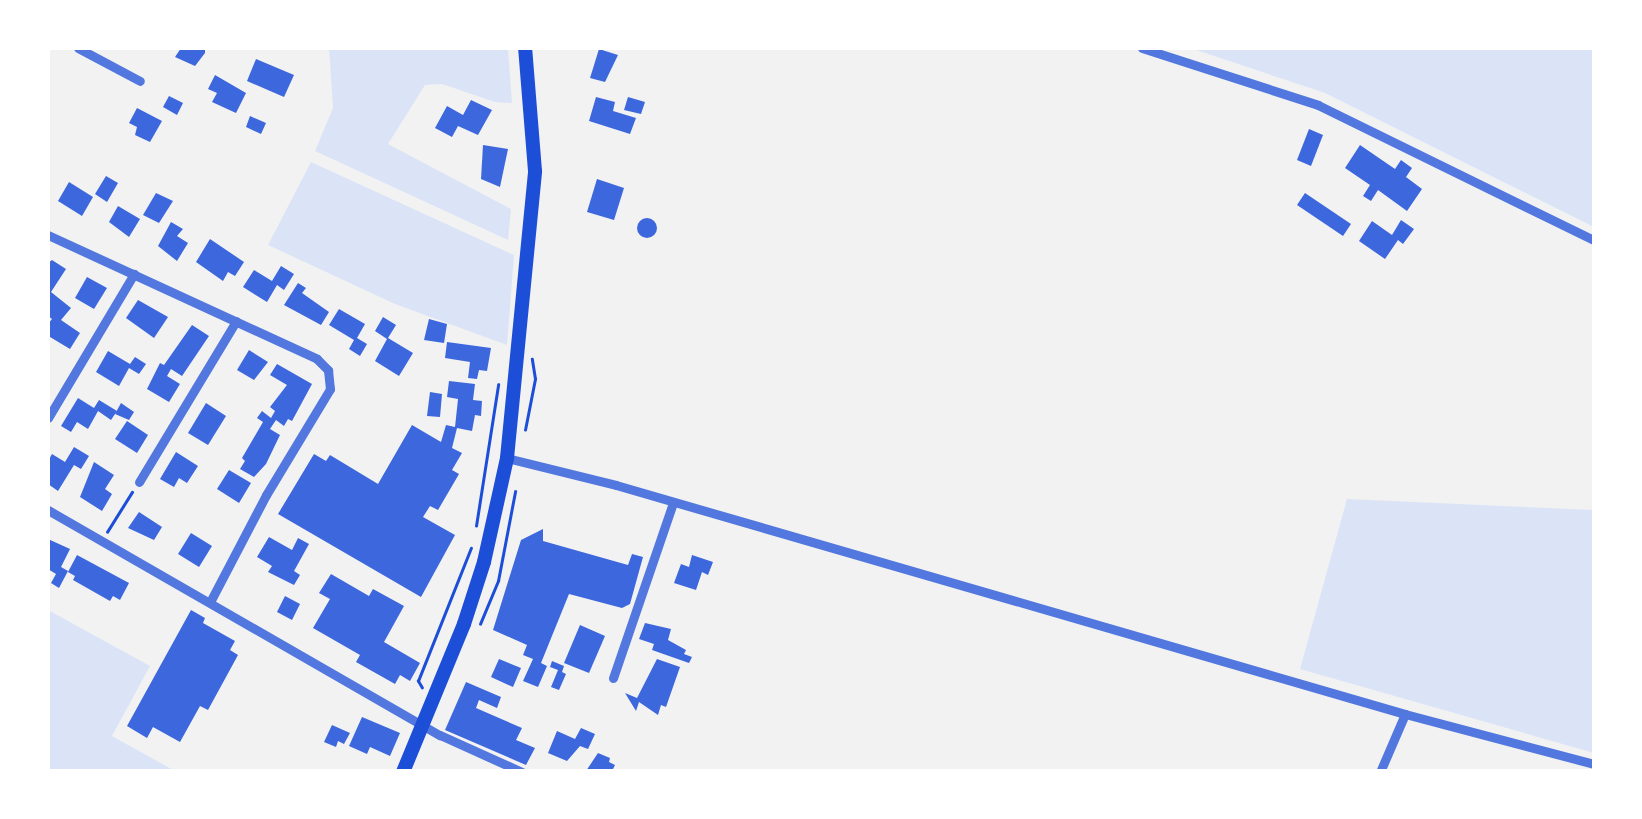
<!DOCTYPE html>
<style>
body{margin:0}
#map{position:relative;width:1642px;height:819px;overflow:hidden;background:#f2f2f2;font-family:"Times New Roman",serif}
div>[style]{position:absolute}
.green>*{inset:0;background:#dbe4f7}
.building>*{inset:0;background:#3d67dc}
.round{border-radius:50%}
.path>*{height:2.5px;margin:-1.25px;padding:0 1.25px;transform-origin:1.25px;border-radius:1.25px;background:#1d4ed8}
.minor>*{height:9px;margin:-4.5px;padding:0 4.5px;transform-origin:4.5px;border-radius:4.5px;background:#5277de}
.primary>*{height:14px;margin:-7px;padding:0 7px;transform-origin:7px;border-radius:7px;background:#1d4ed8}
span{translate:-50% -50%;white-space:nowrap;text-align:center;line-height:1.15;-webkit-text-stroke:10px #fff;paint-order:stroke}
.frame{position:absolute;inset:0;border:50px solid #fff;pointer-events:none}
</style>
<div id="map">
<div class="green">
<div style="clip-path:polygon(329px 48px,508px 48px,512px 103px,495px 102px,442px 84px,425px 85px,388px 144px,511px 209px,508px 240px,315px 151px,333px 108px)"></div>
<div style="clip-path:polygon(1190px 48px,1594px 48px,1594px 227px,1325px 93px)"></div>
<div style="clip-path:polygon(311px 162px,514px 255px,507px 345px,395px 304px,268px 245px)"></div>
<div style="clip-path:polygon(1347px 499px,1594px 510px,1594px 753px,1300px 669px)"></div>
<div style="clip-path:polygon(48px 610px,150px 666px,112px 736px,175px 771px,48px 771px)"></div>
</div>
<div class="building">
<div style="clip-path:polygon(181px 48px,205px 48px,205px 53px,195px 66px,175px 57px)"></div>
<div style="clip-path:polygon(599px 49px,618px 55px,605px 82px,590px 78px)"></div>
<div style="clip-path:polygon(256px 59px,294px 75px,284px 97px,247px 81px)"></div>
<div style="clip-path:polygon(215px 75px,246px 93px,236px 113px,212px 102px,217px 93px,208px 89px)"></div>
<div style="clip-path:polygon(169px 96px,183px 103px,177px 115px,163px 107px)"></div>
<div style="clip-path:polygon(596px 97px,615px 102px,613px 111px,636px 118px,630px 134px,589px 121px)"></div>
<div style="clip-path:polygon(628px 97px,645px 102px,641px 114px,624px 110px)"></div>
<div style="clip-path:polygon(471px 100px,492px 110px,478px 135px,458px 126px,452px 137px,435px 128px,447px 106px,463px 115px)"></div>
<div style="clip-path:polygon(137px 108px,162px 121px,150px 142px,135px 135px,137px 127px,129px 123px)"></div>
<div style="clip-path:polygon(250px 116px,266px 123px,261px 134px,246px 127px)"></div>
<div style="clip-path:polygon(1309px 129px,1323px 135px,1311px 166px,1297px 160px)"></div>
<div style="clip-path:polygon(483px 145px,508px 149px,500px 187px,481px 179px)"></div>
<div style="clip-path:polygon(1360px 145px,1395px 169px,1401px 160px,1412px 168px,1406px 177px,1422px 189px,1407px 211px,1378px 190px,1371px 201px,1363px 196px,1370px 185px,1345px 168px)"></div>
<div style="clip-path:polygon(106px 176px,118px 183px,107px 202px,95px 194px)"></div>
<div style="clip-path:polygon(597px 179px,624px 188px,614px 220px,587px 212px)"></div>
<div style="clip-path:polygon(69px 182px,93px 197px,82px 216px,58px 201px)"></div>
<div style="clip-path:polygon(156px 193px,173px 201px,159px 223px,143px 215px)"></div>
<div style="clip-path:polygon(1305px 193px,1351px 224px,1343px 236px,1297px 205px)"></div>
<div style="clip-path:polygon(118px 206px,140px 219px,129px 237px,109px 222px)"></div>
<div class="round" style="left:637px;top:218px;width:20px;height:20px"></div>
<div style="clip-path:polygon(1401px 220px,1414px 229px,1403px 244px,1398px 240px,1385px 259px,1359px 241px,1372px 221px,1392px 235px)"></div>
<div style="clip-path:polygon(171px 222px,183px 229px,177px 236px,188px 243px,177px 261px,158px 246px)"></div>
<div style="clip-path:polygon(210px 239px,244px 262px,235px 276px,228px 272px,223px 281px,196px 262px)"></div>
<div style="clip-path:polygon(52px 260px,66px 269px,51px 292px,71px 308px,61px 320px,80px 333px,70px 349px,50px 337px,48px 341px,48px 324px,52px 319px,48px 316px,48px 263px)"></div>
<div style="clip-path:polygon(281px 266px,294px 274px,284px 290px,277px 285px,267px 302px,243px 287px,254px 270px,272px 281px)"></div>
<div style="clip-path:polygon(87px 277px,107px 288px,94px 309px,75px 298px)"></div>
<div style="clip-path:polygon(298px 283px,306px 288px,302px 293px,329px 312px,321px 325px,284px 305px)"></div>
<div style="clip-path:polygon(138px 300px,168px 317px,154px 338px,126px 318px)"></div>
<div style="clip-path:polygon(339px 309px,365px 324px,357px 338px,367px 344px,360px 356px,349px 349px,354px 340px,329px 325px)"></div>
<div style="clip-path:polygon(383px 317px,396px 325px,388px 338px,413px 353px,399px 376px,375px 361px,387px 339px,375px 331px)"></div>
<div style="clip-path:polygon(429px 319px,447px 324px,444px 343px,424px 340px)"></div>
<div style="clip-path:polygon(192px 325px,209px 336px,182px 376px,171px 369px,167px 376px,180px 384px,169px 402px,147px 389px,160px 363px,164px 365px)"></div>
<div style="clip-path:polygon(447px 342px,491px 348px,487px 371px,479px 370px,477px 379px,468px 378px,470px 362px,445px 358px)"></div>
<div style="clip-path:polygon(249px 350px,268px 362px,254px 380px,237px 370px)"></div>
<div style="clip-path:polygon(108px 351px,130px 364px,135px 357px,146px 364px,139px 374px,129px 368px,119px 386px,96px 372px)"></div>
<div style="clip-path:polygon(277px 364px,312px 384px,292px 421px,288px 419px,284px 426px,276px 420px,270px 429px,280px 435px,266px 464px,254px 477px,240px 469px,245px 461px,242px 458px,263px 422px,257px 418px,262px 411px,271px 418px,275px 411px,270px 407px,287px 385px,270px 375px)"></div>
<div style="clip-path:polygon(449px 381px,475px 384px,473px 400px,482px 401px,481px 416px,475px 415px,472px 431px,457px 428px,452px 448px,462px 453px,452px 470px,459px 474px,438px 510px,430px 506px,423px 517px,455px 535px,421px 597px,278px 514px,314px 454px,326px 461px,330px 455px,378px 484px,412px 425px,441px 442px,446px 425px,455px 427px,458px 399px,447px 397px)"></div>
<div style="clip-path:polygon(430px 392px,442px 394px,440px 417px,427px 416px)"></div>
<div style="clip-path:polygon(78px 398px,94px 408px,99px 400px,117px 411px,111px 420px,98px 411px,88px 429px,77px 422px,71px 432px,61px 426px)"></div>
<div style="clip-path:polygon(121px 403px,134px 412px,129px 420px,115px 414px)"></div>
<div style="clip-path:polygon(206px 403px,226px 416px,208px 445px,188px 433px)"></div>
<div style="clip-path:polygon(127px 421px,148px 435px,137px 453px,115px 439px)"></div>
<div style="clip-path:polygon(74px 447px,89px 456px,81px 469px,74px 465px,58px 491px,48px 484px,48px 461px,52px 454px,65px 462px)"></div>
<div style="clip-path:polygon(176px 452px,198px 466px,187px 483px,179px 478px,174px 487px,160px 479px)"></div>
<div style="clip-path:polygon(94px 462px,114px 475px,105px 489px,112px 494px,102px 511px,80px 497px)"></div>
<div style="clip-path:polygon(229px 470px,251px 483px,239px 503px,217px 489px)"></div>
<div style="clip-path:polygon(139px 512px,162px 527px,154px 540px,128px 528px)"></div>
<div style="clip-path:polygon(543px 529px,543px 541px,628px 565px,632px 554px,643px 557px,630px 604px,622px 608px,569px 594px,541px 663px,547px 666px,538px 687px,523px 681px,533px 659px,523px 655px,527px 645px,493px 630px,521px 540px)"></div>
<div style="clip-path:polygon(191px 533px,212px 546px,199px 567px,178px 554px)"></div>
<div style="clip-path:polygon(269px 537px,292px 550px,298px 538px,309px 544px,294px 571px,300px 575px,294px 585px,268px 572px,272px 566px,257px 557px)"></div>
<div style="clip-path:polygon(48px 539px,70px 549px,61px 567px,68px 571px,59px 588px,51px 583px,56px 574px,48px 569px)"></div>
<div style="clip-path:polygon(77px 555px,129px 583px,120px 600px,113px 596px,110px 601px,73px 580px,75px 576px,68px 572px)"></div>
<div style="clip-path:polygon(692px 555px,713px 562px,708px 575px,702px 572px,696px 590px,674px 583px,681px 564px,689px 567px)"></div>
<div style="clip-path:polygon(331px 574px,369px 596px,373px 589px,404px 606px,384px 642px,420px 663px,410px 681px,400px 675px,395px 684px,356px 662px,360px 655px,313px 628px,330px 599px,319px 593px)"></div>
<div style="clip-path:polygon(285px 596px,300px 604px,292px 620px,277px 612px)"></div>
<div style="clip-path:polygon(191px 610px,205px 618px,203px 623px,235px 641px,230px 650px,238px 655px,208px 710px,200px 706px,180px 742px,153px 727px,147px 738px,127px 726px)"></div>
<div style="clip-path:polygon(645px 623px,671px 629px,668px 640px,686px 650px,684px 654px,692px 657px,689px 663px,652px 650px,654px 644px,639px 639px)"></div>
<div style="clip-path:polygon(580px 625px,605px 636px,589px 673px,564px 663px)"></div>
<div style="clip-path:polygon(499px 659px,521px 668px,513px 687px,491px 677px)"></div>
<div style="clip-path:polygon(657px 659px,680px 667px,666px 707px,661px 705px,658px 715px,639px 702px,636px 711px,625px 693px,637px 698px)"></div>
<div style="clip-path:polygon(552px 661px,564px 666px,562px 672px,566px 674px,559px 690px,551px 687px,558px 670px,550px 667px)"></div>
<div style="clip-path:polygon(466px 682px,501px 697px,497px 708px,479px 700px,476px 708px,522px 728px,516px 740px,535px 748px,526px 765px,445px 730px)"></div>
<div style="clip-path:polygon(362px 717px,400px 733px,390px 756px,370px 747px,367px 754px,349px 746px)"></div>
<div style="clip-path:polygon(332px 725px,350px 733px,344px 744px,338px 741px,336px 747px,324px 742px)"></div>
<div style="clip-path:polygon(581px 728px,595px 734px,588px 749px,580px 746px,567px 761px,548px 753px,557px 731px,575px 739px)"></div>
<div style="clip-path:polygon(598px 753px,610px 758px,609px 762px,615px 765px,612px 771px,586px 771px)"></div>
</div>
<div class="path">
<div style="left:525px;top:430px;width:52px;rotate:-78.9deg"></div>
<div style="left:535px;top:379px;width:20px;rotate:-99deg"></div>
<div style="left:476px;top:526px;width:143px;rotate:-81.1deg"></div>
<div style="left:107px;top:532px;width:47px;rotate:-58deg"></div>
<div style="left:480px;top:624px;width:47px;rotate:-67.3deg"></div>
<div style="left:498px;top:581px;width:91px;rotate:-79.2deg"></div>
<div style="left:422px;top:688px;width:8px;rotate:-120deg"></div>
<div style="left:418px;top:681px;width:143px;rotate:-68.3deg"></div>
</div>
<div class="minor">
<div style="left:78px;top:48px;width:70px;rotate:28deg"></div>
<div style="left:1142px;top:48px;width:185px;rotate:17.9deg"></div>
<div style="left:1318px;top:105px;width:307px;rotate:26.1deg"></div>
<div style="left:48px;top:235px;width:296px;rotate:24.7deg"></div>
<div style="left:317px;top:359px;width:16px;rotate:45deg"></div>
<div style="left:328px;top:370px;width:19px;rotate:84deg"></div>
<div style="left:330px;top:389px;width:124px;rotate:121.1deg"></div>
<div style="left:266px;top:495px;width:119px;rotate:117.6deg"></div>
<div style="left:48px;top:418px;width:168px;rotate:-59.2deg"></div>
<div style="left:507px;top:458px;width:112px;rotate:13.9deg"></div>
<div style="left:616px;top:485px;width:822px;rotate:16.18deg"></div>
<div style="left:1405px;top:714px;width:196px;rotate:14.8deg"></div>
<div style="left:139px;top:482px;width:188px;rotate:-58.9deg"></div>
<div style="left:48px;top:510px;width:452px;rotate:29.9deg"></div>
<div style="left:440px;top:735px;width:90px;rotate:24.3deg"></div>
<div style="left:613px;top:678px;width:185px;rotate:-71.1deg"></div>
<div style="left:1380px;top:772px;width:63px;rotate:-66.7deg"></div>
</div>
<div class="primary">
<div style="left:403px;top:772px;width:160px;rotate:-67.6deg"></div>
<div style="left:464px;top:624px;width:65px;rotate:-72.1deg"></div>
<div style="left:484px;top:562px;width:107px;rotate:-77.5deg"></div>
<div style="left:507px;top:458px;width:288px;rotate:-84.4deg"></div>
<div style="left:535px;top:171px;width:123px;rotate:-94.6deg"></div>
</div>
<div class="frame"></div>
</div>
